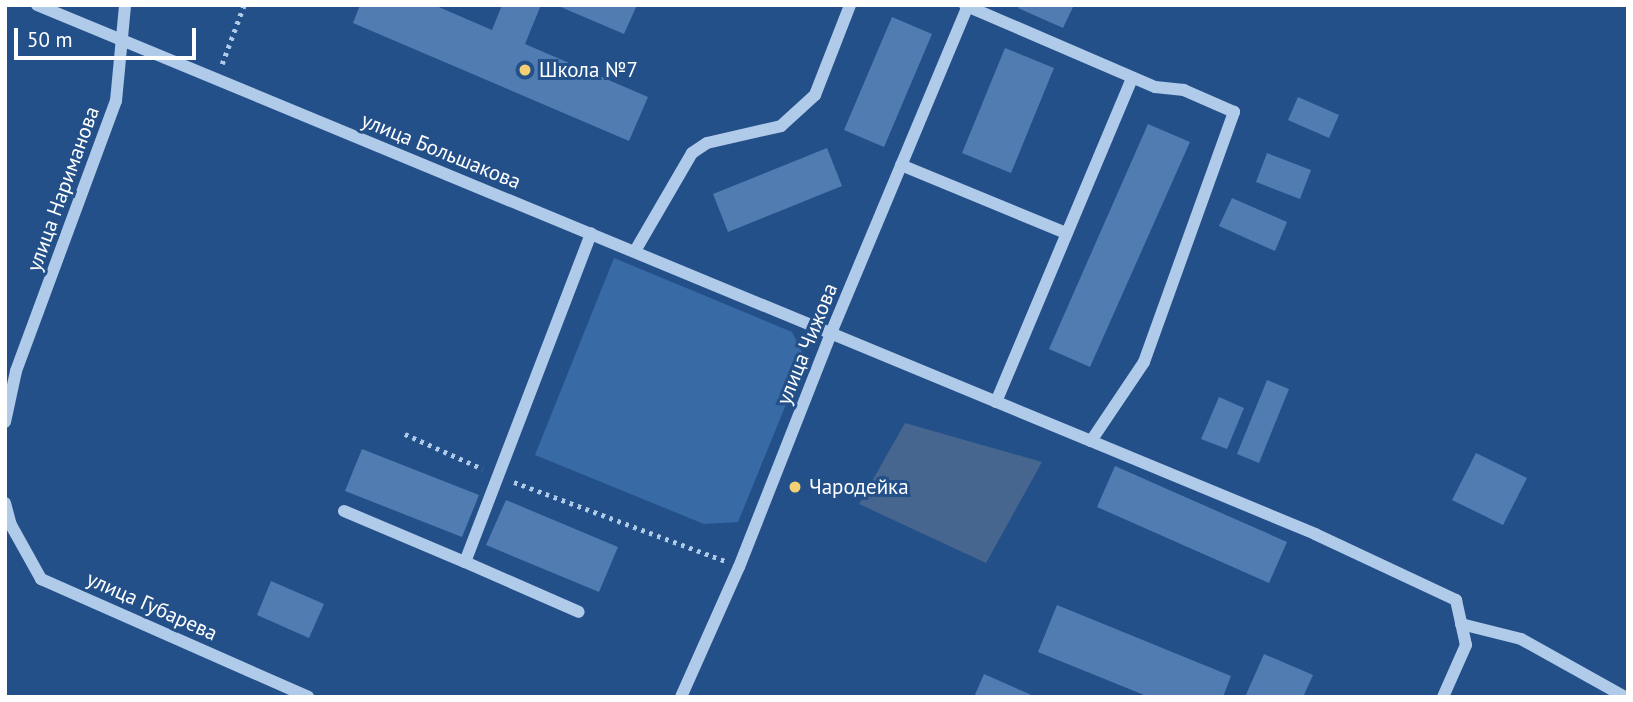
<!DOCTYPE html>
<meta charset="utf-8">
<style>
body{margin:0}
#map{position:relative;width:1633px;height:702px;overflow:hidden;background:#245089;font-family:"PT Sans",sans-serif}
div>[style]{position:absolute}
.green>*{inset:0;background:#386aa6}
.water>*{inset:0;background:#47668f}
.building>*{inset:0;background:#507cb2}
.path>*{height:4.5px;margin-top:-2.25px;transform-origin:0;background:repeating-linear-gradient(90deg,#b0caea 0 3.5px,transparent 0 8.5px)}
.minor>*{height:12px;margin:-6px;padding:0 6px;transform-origin:6px;border-radius:6px;background:#b0caea}
.dots>*{width:19px;height:19px;translate:-50% -50%;box-sizing:border-box;border:4px solid #245089;border-radius:50%}
span{translate:-50% -50%;white-space:nowrap;text-align:center;line-height:1.15;-webkit-text-stroke:6px #245089;paint-order:stroke}
.poi-label{font-size:21px;color:#fff}
.left{translate:0 -50%;text-align:left}
.street-label{font-size:21px;color:#fff}
.frame{position:absolute;inset:0;border:7px solid #fff;pointer-events:none}
.scale{position:absolute;left:14px;top:28px;width:182px;height:32px;box-sizing:border-box;border:4px solid #fff;border-top:0;padding-left:9px;font-size:21px;line-height:24px;white-space:nowrap;color:#fff;-webkit-text-stroke:5px #245089;paint-order:stroke}
</style>
<div id="map">
<div class="green">
<div style="clip-path:polygon(614px 258px,792px 332px,805px 358px,738px 522px,704px 524px,535px 455px)"></div>
</div>
<div class="water">
<div style="clip-path:polygon(905px 423px,1042px 462px,986px 563px,859px 504px)"></div>
</div>
<div class="building">
<div style="clip-path:polygon(360px 5px,434px 5px,492px 30px,502px 5px,541px 5px,525px 44px,648px 97px,629px 141px,353px 23px)"></div>
<div style="clip-path:polygon(556px 5px,637px 5px,624px 34px)"></div>
<div style="clip-path:polygon(1020px 5px,1074px 5px,1063px 28px,1018px 8px)"></div>
<div style="clip-path:polygon(892px 17px,932px 34px,884px 147px,844px 130px)"></div>
<div style="clip-path:polygon(1005px 48px,1054px 68px,1011px 173px,962px 153px)"></div>
<div style="clip-path:polygon(1298px 97px,1339px 115px,1329px 138px,1288px 120px)"></div>
<div style="clip-path:polygon(1148px 124px,1190px 142px,1090px 367px,1049px 349px)"></div>
<div style="clip-path:polygon(827px 148px,842px 186px,728px 232px,713px 194px)"></div>
<div style="clip-path:polygon(1267px 153px,1311px 170px,1300px 199px,1256px 182px)"></div>
<div style="clip-path:polygon(1232px 198px,1287px 222px,1275px 251px,1219px 226px)"></div>
<div style="clip-path:polygon(1267px 380px,1289px 389px,1259px 463px,1237px 454px)"></div>
<div style="clip-path:polygon(1219px 397px,1244px 408px,1227px 449px,1201px 439px)"></div>
<div style="clip-path:polygon(362px 449px,479px 495px,462px 537px,345px 491px)"></div>
<div style="clip-path:polygon(1476px 453px,1527px 478px,1503px 525px,1452px 500px)"></div>
<div style="clip-path:polygon(1115px 466px,1287px 542px,1269px 583px,1097px 507px)"></div>
<div style="clip-path:polygon(506px 500px,618px 547px,599px 592px,486px 545px)"></div>
<div style="clip-path:polygon(271px 581px,324px 604px,309px 638px,257px 615px)"></div>
<div style="clip-path:polygon(1057px 605px,1231px 676px,1223px 697px,1149px 697px,1038px 652px)"></div>
<div style="clip-path:polygon(1264px 654px,1313px 675px,1303px 697px,1245px 697px)"></div>
<div style="clip-path:polygon(984px 674px,1036px 697px,974px 697px)"></div>
</div>
<div class="path">
<div style="left:222px;top:64px;width:63px;rotate:-69.6deg"></div>
<div style="left:405px;top:434px;width:85px;rotate:24.2deg"></div>
<div style="left:514px;top:482px;width:225px;rotate:20.5deg"></div>
</div>
<div class="minor">
<div style="left:37px;top:5px;width:1141px;rotate:22.47deg"></div>
<div style="left:1091px;top:441px;width:95px;rotate:-56.1deg"></div>
<div style="left:1144px;top:362px;width:266px;rotate:-70.2deg"></div>
<div style="left:1234px;top:112px;width:55px;rotate:-156.3deg"></div>
<div style="left:1184px;top:90px;width:29px;rotate:-174deg"></div>
<div style="left:1155px;top:87px;width:207px;rotate:-156.7deg"></div>
<div style="left:901px;top:165px;width:178px;rotate:22.4deg"></div>
<div style="left:635px;top:251px;width:113px;rotate:-59.8deg"></div>
<div style="left:692px;top:153px;width:18px;rotate:-34deg"></div>
<div style="left:707px;top:143px;width:76px;rotate:-12.9deg"></div>
<div style="left:781px;top:126px;width:46px;rotate:-42.4deg"></div>
<div style="left:815px;top:95px;width:97px;rotate:-68.7deg"></div>
<div style="left:996px;top:402px;width:351px;rotate:-67.2deg"></div>
<div style="left:5px;top:422px;width:52px;rotate:-77.8deg"></div>
<div style="left:16px;top:371px;width:288px;rotate:-69.7deg"></div>
<div style="left:116px;top:101px;width:96px;rotate:-84.6deg"></div>
<div style="left:1091px;top:441px;width:243px;rotate:22.5deg"></div>
<div style="left:1315px;top:534px;width:156px;rotate:25.1deg"></div>
<div style="left:1456px;top:600px;width:46px;rotate:77.5deg"></div>
<div style="left:1466px;top:645px;width:57px;rotate:113.9deg"></div>
<div style="left:5px;top:503px;width:23px;rotate:75deg"></div>
<div style="left:11px;top:525px;width:62px;rotate:60.9deg"></div>
<div style="left:41px;top:579px;width:292px;rotate:23.8deg"></div>
<div style="left:344px;top:511px;width:131px;rotate:22.9deg"></div>
<div style="left:465px;top:562px;width:352px;rotate:-69deg"></div>
<div style="left:465px;top:562px;width:124px;rotate:23.7deg"></div>
<div style="left:1461px;top:624px;width:62px;rotate:14deg"></div>
<div style="left:1521px;top:639px;width:119px;rotate:29.1deg"></div>
<div style="left:681px;top:697px;width:142px;rotate:-66deg"></div>
<div style="left:739px;top:567px;width:251px;rotate:-68.5deg"></div>
<div style="left:831px;top:333px;width:355px;rotate:-67.3deg"></div>
</div>
<div class="dots">
<div style="left:525px;top:70px;background:#f5cf73"></div>
<div style="left:795px;top:487px;background:#f5cf73"></div>
</div>
<div class="poi-label">
<span class="left" style="left:539px;top:70px">Школа №7</span>
<span class="left" style="left:809px;top:487px">Чародейка</span>
</div>
<div class="street-label">
<span style="left:441px;top:151px;rotate:22deg">улица Большакова</span>
<span style="left:63px;top:189px;rotate:-70deg">улица Нариманова</span>
<span style="left:807px;top:344px;rotate:-68deg">улица Чижова</span>
<span style="left:152px;top:606px;rotate:24deg">улица Губарева</span>
</div>
<div class="frame"></div>
<div class="scale">50 m</div>
</div>
